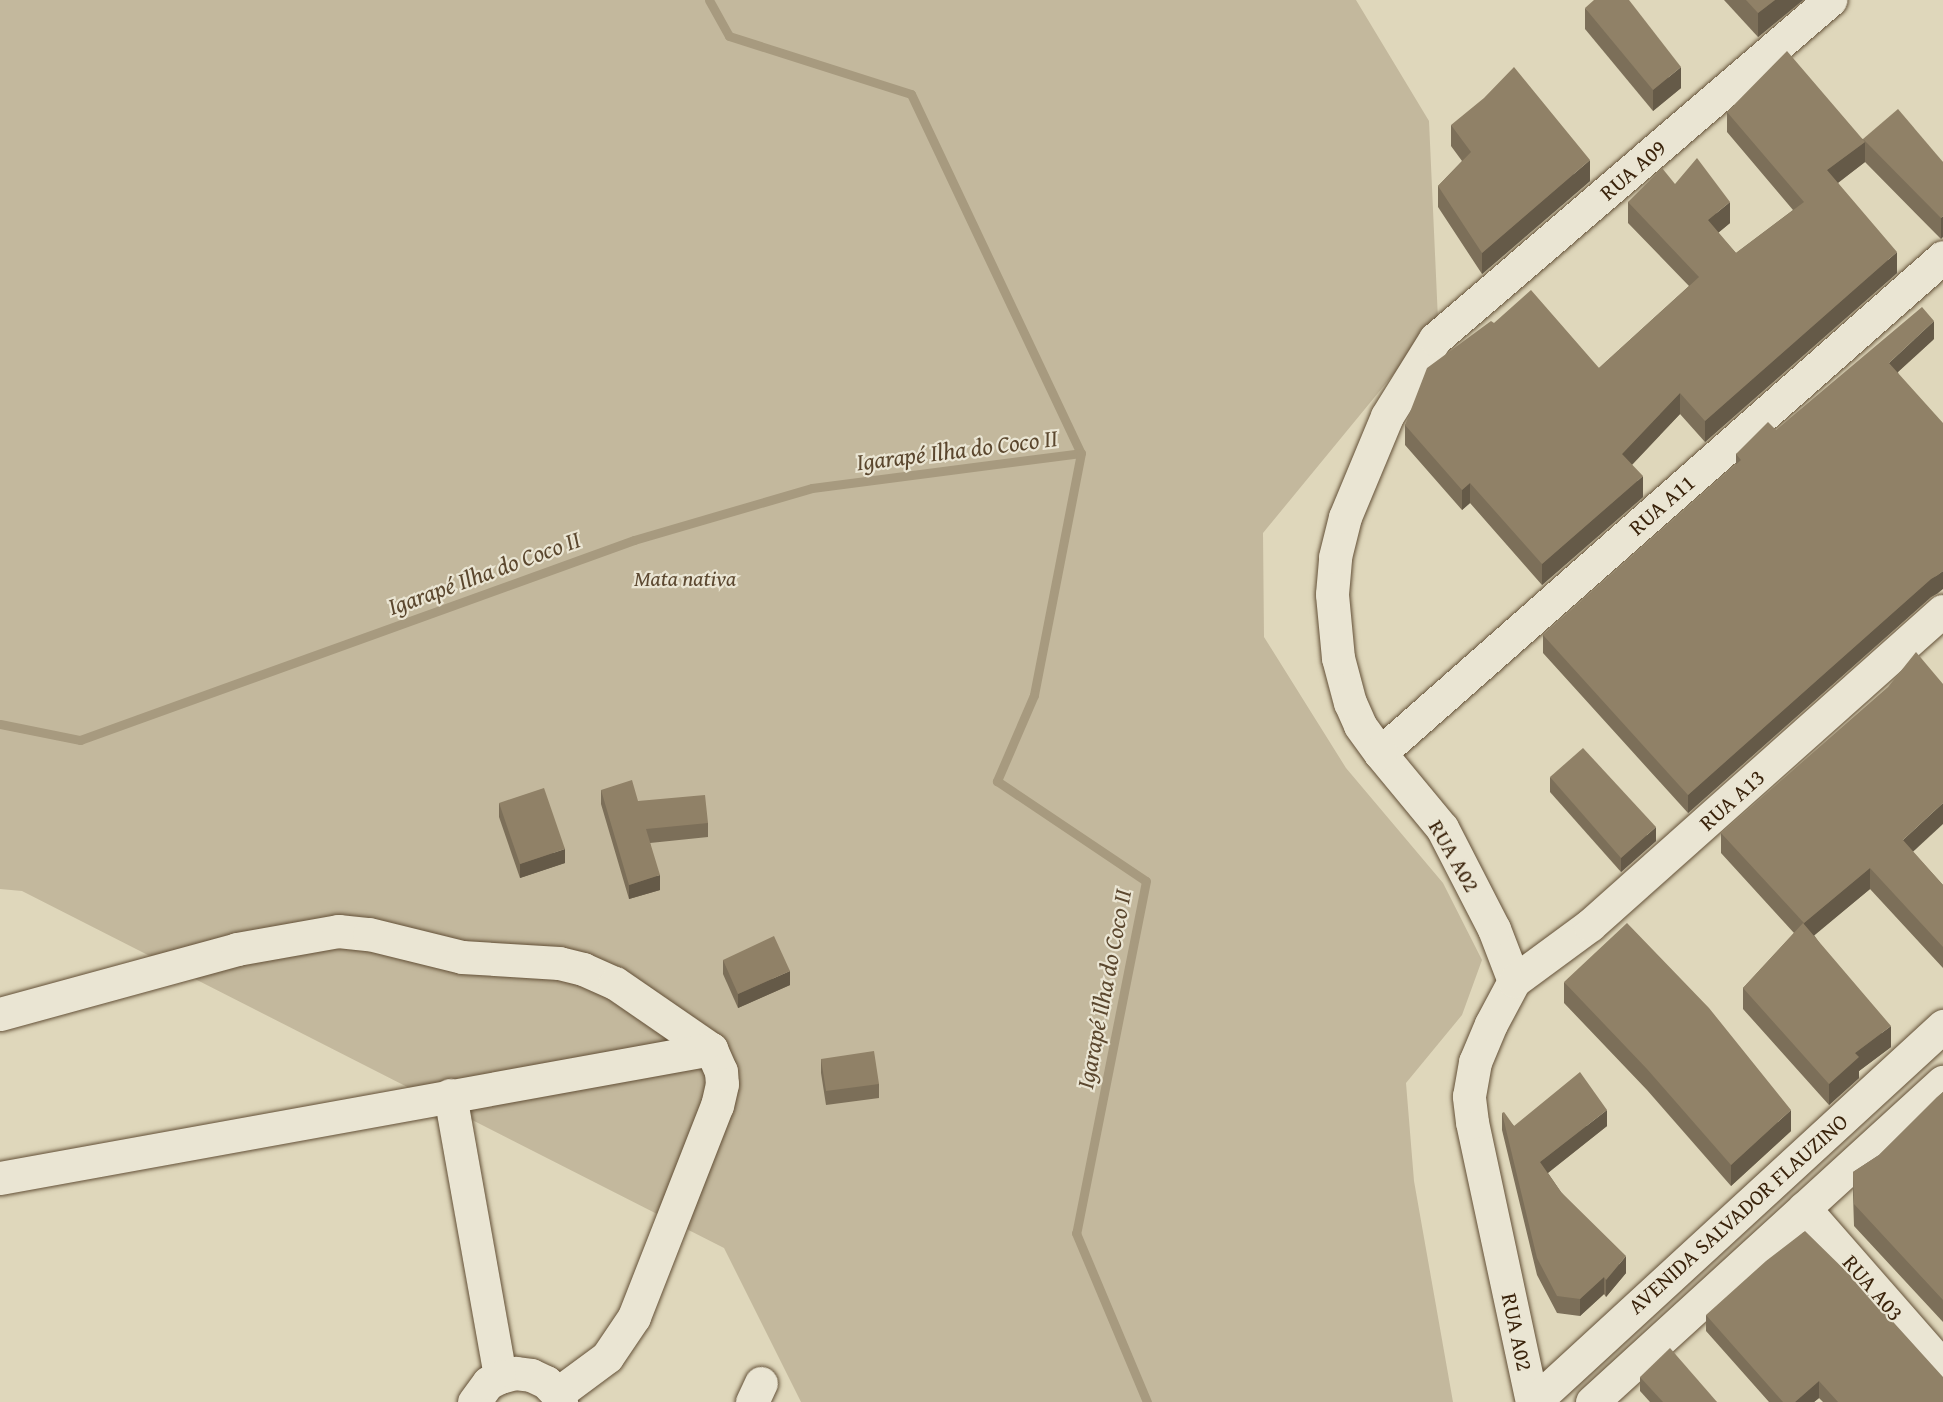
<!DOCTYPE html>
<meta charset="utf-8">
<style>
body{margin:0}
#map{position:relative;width:1943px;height:1402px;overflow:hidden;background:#dfd7bb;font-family:"Gentium Book Plus",serif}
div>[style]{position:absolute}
.green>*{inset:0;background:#c3b89d}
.stream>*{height:9px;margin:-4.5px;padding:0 4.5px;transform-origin:4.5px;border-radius:4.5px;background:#a79a7f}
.roads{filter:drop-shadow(0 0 2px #635037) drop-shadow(0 0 2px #635037)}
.minor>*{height:33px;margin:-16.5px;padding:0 16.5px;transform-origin:16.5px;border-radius:16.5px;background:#eae5d3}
.wall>*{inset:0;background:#7c6f59}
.shaded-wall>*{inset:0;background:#655a48}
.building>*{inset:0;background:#908167}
span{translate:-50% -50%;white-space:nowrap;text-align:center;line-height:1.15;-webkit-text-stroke:4.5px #eae5d3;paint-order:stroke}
.street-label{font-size:22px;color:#3a230b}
.park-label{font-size:22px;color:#5c4830;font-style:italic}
.water-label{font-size:24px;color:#5b472e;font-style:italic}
</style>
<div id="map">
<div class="green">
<div style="clip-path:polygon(0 0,1356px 0,1429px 121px,1438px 320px,1263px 533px,1264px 637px,1346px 768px,1443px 883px,1482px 960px,1462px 1015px,1406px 1083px,1414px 1181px,1453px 1402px,801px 1402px,724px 1248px,22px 891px,0 889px)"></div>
</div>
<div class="stream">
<div style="left:709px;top:0;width:41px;rotate:60.9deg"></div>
<div style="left:729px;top:36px;width:191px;rotate:17.7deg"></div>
<div style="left:911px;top:94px;width:397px;rotate:64.7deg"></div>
<div style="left:0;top:724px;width:82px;rotate:11.3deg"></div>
<div style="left:80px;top:740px;width:589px;rotate:-19.85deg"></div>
<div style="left:634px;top:540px;width:185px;rotate:-16.3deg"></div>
<div style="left:812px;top:488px;width:271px;rotate:-7.4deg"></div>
<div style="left:1081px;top:453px;width:247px;rotate:101deg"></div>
<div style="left:1034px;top:695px;width:94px;rotate:113.3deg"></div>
<div style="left:997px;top:781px;width:179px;rotate:33.9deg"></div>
<div style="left:1146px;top:881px;width:359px;rotate:101.2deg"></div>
<div style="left:1076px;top:1233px;width:183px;rotate:67.2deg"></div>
</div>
<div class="roads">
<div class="minor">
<div style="left:1380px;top:753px;width:750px;rotate:-41.38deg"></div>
<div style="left:1514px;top:981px;width:56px;rotate:-111deg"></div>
<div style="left:1494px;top:929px;width:114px;rotate:-117.2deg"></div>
<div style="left:1442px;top:828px;width:97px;rotate:-129.6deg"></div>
<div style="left:1380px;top:753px;width:34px;rotate:-126deg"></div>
<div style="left:1360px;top:725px;width:24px;rotate:-114deg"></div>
<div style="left:1350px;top:703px;width:47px;rotate:-104.9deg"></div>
<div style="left:1338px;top:658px;width:64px;rotate:-95.4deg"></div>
<div style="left:1332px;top:594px;width:37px;rotate:-85deg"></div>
<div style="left:1335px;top:557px;width:41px;rotate:-76deg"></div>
<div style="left:1345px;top:517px;width:109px;rotate:-67.4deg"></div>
<div style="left:1387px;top:416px;width:91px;rotate:-58.1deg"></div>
<div style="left:1435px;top:339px;width:521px;rotate:-40.64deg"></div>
<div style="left:0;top:1014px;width:246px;rotate:-15.3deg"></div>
<div style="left:237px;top:949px;width:103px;rotate:-10.1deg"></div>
<div style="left:338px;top:931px;width:31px;rotate:6deg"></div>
<div style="left:369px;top:934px;width:96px;rotate:13.9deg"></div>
<div style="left:462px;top:957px;width:97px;rotate:3.5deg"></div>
<div style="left:559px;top:963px;width:25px;rotate:14deg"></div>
<div style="left:583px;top:969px;width:35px;rotate:24deg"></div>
<div style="left:615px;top:983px;width:116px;rotate:34.5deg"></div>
<div style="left:450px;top:1095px;width:286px;rotate:79.9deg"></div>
<div style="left:0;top:1178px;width:723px;rotate:-10.28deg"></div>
<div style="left:711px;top:1049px;width:24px;rotate:66deg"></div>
<div style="left:721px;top:1071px;width:13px;rotate:86deg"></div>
<div style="left:722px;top:1084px;width:22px;rotate:103deg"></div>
<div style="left:717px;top:1105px;width:228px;rotate:111.4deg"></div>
<div style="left:634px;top:1317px;width:48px;rotate:124deg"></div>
<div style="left:607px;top:1357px;width:62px;rotate:143.5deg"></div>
<div style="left:1804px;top:1208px;width:211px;rotate:48.8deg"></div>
<div style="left:474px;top:1402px;width:24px;rotate:-54deg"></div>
<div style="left:488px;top:1383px;width:13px;rotate:-27deg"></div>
<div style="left:500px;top:1377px;width:16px;rotate:-15deg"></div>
<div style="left:515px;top:1373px;width:16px;rotate:7deg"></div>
<div style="left:531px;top:1375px;width:17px;rotate:25deg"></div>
<div style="left:546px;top:1382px;width:16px;rotate:47deg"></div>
<div style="left:557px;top:1394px;width:9px;rotate:63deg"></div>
<div style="left:752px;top:1402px;width:21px;rotate:-65deg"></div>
<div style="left:1532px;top:1402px;width:286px;rotate:-102.1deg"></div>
<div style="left:1472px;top:1122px;width:26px;rotate:-97deg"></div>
<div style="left:1469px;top:1096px;width:35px;rotate:-80deg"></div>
<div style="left:1475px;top:1062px;width:41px;rotate:-67.2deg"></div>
<div style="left:1491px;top:1024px;width:49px;rotate:-61.9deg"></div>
<div style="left:1514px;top:981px;width:94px;rotate:-36.4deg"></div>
<div style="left:1590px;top:925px;width:472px;rotate:-41.7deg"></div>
<div style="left:1534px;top:1402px;width:556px;rotate:-42.59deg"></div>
<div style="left:1592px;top:1402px;width:475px;rotate:-42.4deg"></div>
</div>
</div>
<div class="wall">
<div style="clip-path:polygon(1724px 0,1803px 0,1758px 37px)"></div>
<div style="clip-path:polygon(1585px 8px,1681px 88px,1653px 111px,1585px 29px)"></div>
<div style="clip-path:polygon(1727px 112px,1863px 139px,1943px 162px,1941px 239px,1865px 162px,1838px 183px,1897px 273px,1705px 442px,1680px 414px,1632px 465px,1643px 497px,1542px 585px,1470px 503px,1462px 510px,1405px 445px,1405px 425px,1494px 323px,1599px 368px,1689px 286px,1628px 223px,1628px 202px,1675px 184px,1730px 223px,1718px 233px,1736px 253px,1793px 210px,1727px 132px)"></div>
<div style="clip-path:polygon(1451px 125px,1590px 181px,1482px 274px,1438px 207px,1438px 186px,1462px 161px,1451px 146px)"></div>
<div style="clip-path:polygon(1934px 339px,1898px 372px,1938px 593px,1931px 597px,1688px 813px,1543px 653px,1543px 635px,1736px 465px,1736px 454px)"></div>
<div style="clip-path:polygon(1550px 777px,1656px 841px,1621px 872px,1550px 792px)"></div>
<div style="clip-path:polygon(601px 790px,708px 823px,708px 837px,650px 843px,660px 890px,629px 899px,601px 804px)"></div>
<div style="clip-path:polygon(499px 803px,565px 863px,520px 878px,499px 817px)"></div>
<div style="clip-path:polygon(1721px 833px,1913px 852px,1943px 885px,1943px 968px,1870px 889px,1814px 935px,1891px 1047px,1859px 1071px,1859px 1078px,1829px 1105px,1743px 1009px,1743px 988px,1794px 933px,1721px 853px)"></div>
<div style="clip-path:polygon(723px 960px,790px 985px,738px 1008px,723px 974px)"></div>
<div style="clip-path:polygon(1564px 982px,1791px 1131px,1731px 1186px,1647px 1090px,1564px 1003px)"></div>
<div style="clip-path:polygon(821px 1059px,879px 1084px,879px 1098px,826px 1105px,821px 1073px)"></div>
<div style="clip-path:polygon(1943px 1092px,1943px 1322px,1854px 1226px,1853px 1195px,1853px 1172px,1879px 1155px)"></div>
<div style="clip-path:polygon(1502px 1113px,1514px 1126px,1607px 1126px,1548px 1173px,1561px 1192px,1626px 1273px,1606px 1297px,1604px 1294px,1580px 1316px,1557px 1313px,1537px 1275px,1502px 1130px)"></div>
<div style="clip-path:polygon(1706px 1315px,1943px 1402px,1823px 1402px,1819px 1398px,1814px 1402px,1769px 1402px,1706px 1331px)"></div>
<div style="clip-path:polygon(1640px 1377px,1717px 1402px,1650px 1402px,1640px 1391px)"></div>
</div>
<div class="shaded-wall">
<div style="clip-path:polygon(1775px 0,1803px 0,1758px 37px,1758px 13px)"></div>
<div style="clip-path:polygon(1681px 67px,1681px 88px,1653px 111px,1653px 90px)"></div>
<div style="clip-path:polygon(1865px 142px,1865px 162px,1827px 191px,1827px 170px)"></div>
<div style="clip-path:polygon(1590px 160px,1590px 181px,1482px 274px,1482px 253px)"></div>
<div style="clip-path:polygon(1730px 202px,1730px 223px,1708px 241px,1708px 220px)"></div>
<div style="clip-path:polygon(1943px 216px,1943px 237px,1941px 239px,1941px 218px)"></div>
<div style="clip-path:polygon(1897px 252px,1897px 273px,1705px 442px,1705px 421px)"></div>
<div style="clip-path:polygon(1934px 321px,1934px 339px,1889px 380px,1889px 363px)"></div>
<div style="clip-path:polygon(1680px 393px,1680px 414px,1622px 475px,1622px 454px)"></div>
<div style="clip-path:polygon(1643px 476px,1643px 497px,1542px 585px,1542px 564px)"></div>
<div style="clip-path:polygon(1470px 483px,1470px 503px,1462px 510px,1462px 490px)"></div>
<div style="clip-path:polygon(1943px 571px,1943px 589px,1938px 593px,1931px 597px,1688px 813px,1688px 795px,1931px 579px)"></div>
<div style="clip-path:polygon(1943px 803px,1943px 824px,1903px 861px,1903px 840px)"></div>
<div style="clip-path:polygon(1656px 827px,1656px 841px,1621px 872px,1621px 858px)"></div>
<div style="clip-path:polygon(565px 849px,565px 863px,520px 878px,520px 864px)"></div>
<div style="clip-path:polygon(1870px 868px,1870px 889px,1804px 944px,1804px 923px)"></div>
<div style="clip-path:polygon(660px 875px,660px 890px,629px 899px,629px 885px)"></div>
<div style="clip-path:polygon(790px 971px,790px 985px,738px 1008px,738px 994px)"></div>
<div style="clip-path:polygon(1891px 1026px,1891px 1047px,1859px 1071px,1859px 1078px,1829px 1105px,1829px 1084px,1855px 1053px)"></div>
<div style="clip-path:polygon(1607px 1110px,1607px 1126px,1540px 1179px,1540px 1162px)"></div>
<div style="clip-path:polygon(1791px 1110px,1791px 1131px,1731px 1186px,1731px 1165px)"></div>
<div style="clip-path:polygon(1626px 1256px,1626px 1273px,1606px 1297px,1606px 1280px)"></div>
<div style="clip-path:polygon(1604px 1277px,1604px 1294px,1580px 1316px,1580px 1299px)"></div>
<div style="clip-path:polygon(1819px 1381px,1819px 1398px,1814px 1402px,1795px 1402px)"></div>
</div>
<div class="building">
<div style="clip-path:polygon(1594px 0,1629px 0,1681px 67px,1653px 90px,1585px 8px)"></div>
<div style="clip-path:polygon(1746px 0,1775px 0,1758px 13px)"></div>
<div style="clip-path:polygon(1787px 51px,1865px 142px,1827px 170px,1897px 252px,1705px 421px,1680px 393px,1622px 454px,1643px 476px,1542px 564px,1470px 483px,1462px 490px,1405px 425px,1427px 368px,1491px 321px,1494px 323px,1531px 290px,1599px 368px,1699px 277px,1628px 202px,1662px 168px,1675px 184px,1697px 158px,1730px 202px,1708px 220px,1736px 253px,1804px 202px,1727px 112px)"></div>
<div style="clip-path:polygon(1514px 67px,1590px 160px,1482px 253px,1438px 186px,1471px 152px,1451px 125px,1484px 98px)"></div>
<div style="clip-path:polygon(1898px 109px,1943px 162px,1943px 216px,1941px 218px,1863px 139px)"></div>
<div style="clip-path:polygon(1922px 307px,1934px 321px,1889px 363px,1943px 423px,1943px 571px,1938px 575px,1931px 579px,1688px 795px,1543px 635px,1741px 460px,1736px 454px,1768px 422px,1776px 430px)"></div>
<div style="clip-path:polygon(1916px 652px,1943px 684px,1943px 803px,1903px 840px,1943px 885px,1943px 947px,1870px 868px,1804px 923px,1721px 833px,1888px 687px)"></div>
<div style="clip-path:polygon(1583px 748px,1656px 827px,1621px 858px,1550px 777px)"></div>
<div style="clip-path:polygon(632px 780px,638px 801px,705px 795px,708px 823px,646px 829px,660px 875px,629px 885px,601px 790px)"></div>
<div style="clip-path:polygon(544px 788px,565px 849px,520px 864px,499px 803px)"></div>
<div style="clip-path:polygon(1627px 923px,1709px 1008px,1791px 1110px,1731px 1165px,1647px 1069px,1564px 982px)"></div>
<div style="clip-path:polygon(1803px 923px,1891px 1026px,1855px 1053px,1859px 1057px,1829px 1084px,1743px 988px)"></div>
<div style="clip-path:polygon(774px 936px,790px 971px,738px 994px,723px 960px)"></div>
<div style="clip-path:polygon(874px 1051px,879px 1084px,826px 1091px,821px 1059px)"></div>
<div style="clip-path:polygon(1580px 1072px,1607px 1110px,1540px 1162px,1561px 1192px,1626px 1256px,1606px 1280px,1604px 1277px,1580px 1299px,1557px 1296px,1537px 1258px,1502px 1113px,1504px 1112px,1514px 1126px)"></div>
<div style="clip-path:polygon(1943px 1092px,1943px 1300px,1854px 1204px,1853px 1172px,1879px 1155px,1937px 1097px)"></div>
<div style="clip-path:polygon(1805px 1231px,1857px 1282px,1943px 1377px,1943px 1402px,1838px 1402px,1819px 1381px,1795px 1402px,1783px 1402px,1706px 1315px,1766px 1261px)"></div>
<div style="clip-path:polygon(1670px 1348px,1717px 1402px,1663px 1402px,1640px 1377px)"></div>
</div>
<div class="street-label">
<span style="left:1633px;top:170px;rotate:-41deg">RUA A09</span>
<span style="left:1662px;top:505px;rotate:-41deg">RUA A11</span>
<span style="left:1732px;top:800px;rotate:-42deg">RUA A13</span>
<span style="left:1454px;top:856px;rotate:60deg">RUA A02</span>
<span style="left:1738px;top:1214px;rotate:-42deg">AVENIDA SALVADOR FLAUZINO</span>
<span style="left:1873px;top:1288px;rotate:49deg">RUA A03</span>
<span style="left:1517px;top:1332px;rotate:78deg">RUA A02</span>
</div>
<div class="park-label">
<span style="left:685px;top:579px">Mata nativa</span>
</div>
<div class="water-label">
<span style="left:957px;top:450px;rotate:-7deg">Igarapé Ilha do Coco II</span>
<span style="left:484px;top:573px;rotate:-20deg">Igarapé Ilha do Coco II</span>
<span style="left:1104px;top:989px;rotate:-79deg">Igarapé Ilha do Coco II</span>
</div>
</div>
